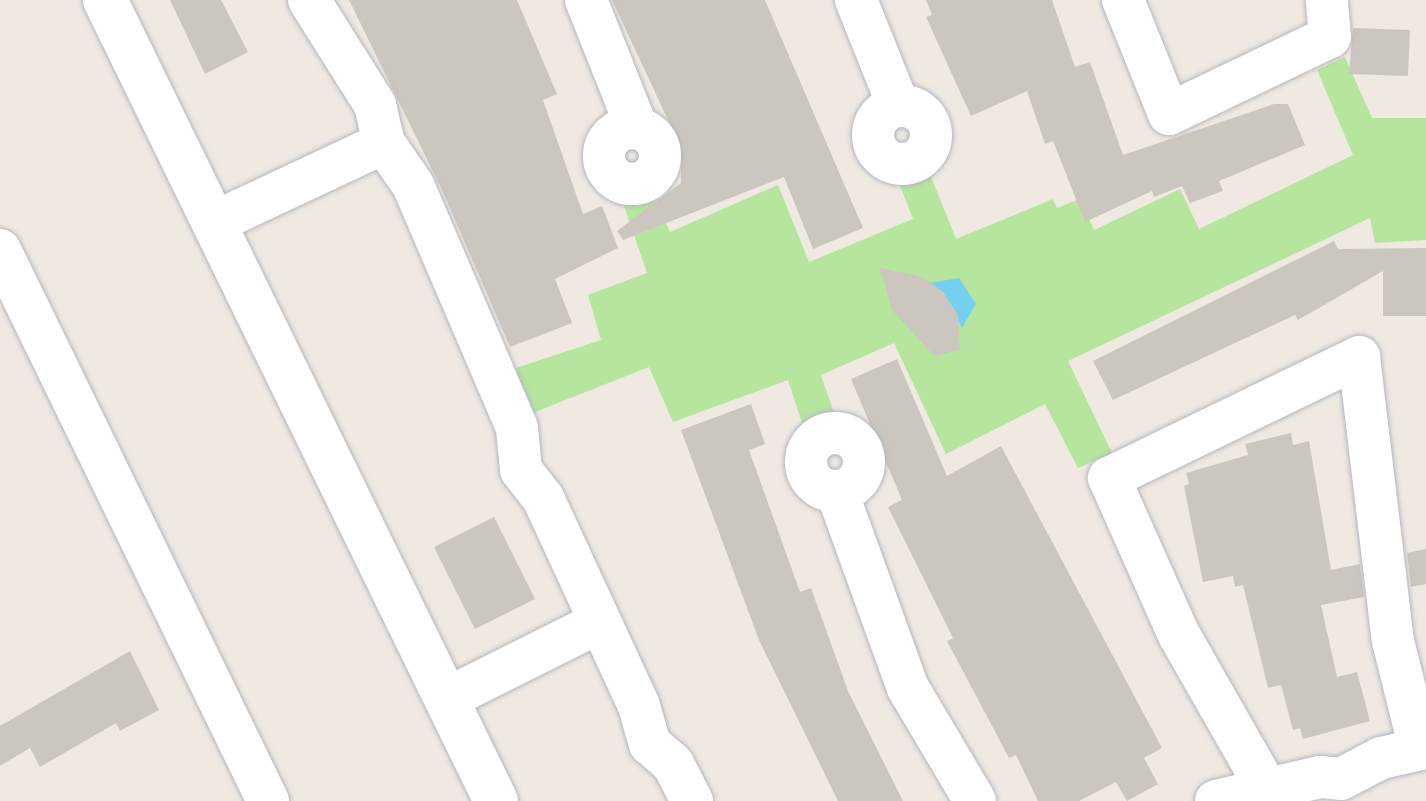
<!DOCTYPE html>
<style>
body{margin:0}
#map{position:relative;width:1426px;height:801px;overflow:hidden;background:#efe9e1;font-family:"Asap Condensed",sans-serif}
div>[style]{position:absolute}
.green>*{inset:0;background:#b6e59e}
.water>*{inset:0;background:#75cff0}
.building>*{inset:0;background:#cbc7bf}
.roads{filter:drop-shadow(0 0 2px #b4b7c1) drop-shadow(0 0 2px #b4b7c1)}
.minor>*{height:42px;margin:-21px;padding:0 21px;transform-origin:21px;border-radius:21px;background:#fff}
.minor>.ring{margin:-21px;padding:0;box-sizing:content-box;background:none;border:42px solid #fff;border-radius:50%}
.tertiary>*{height:44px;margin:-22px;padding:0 22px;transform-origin:22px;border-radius:22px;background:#fff}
span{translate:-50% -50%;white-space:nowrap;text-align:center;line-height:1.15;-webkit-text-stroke:8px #fff;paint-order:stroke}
</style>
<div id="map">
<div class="green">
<div style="clip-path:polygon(1345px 57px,1372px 118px,1426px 118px,1426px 240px,1375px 243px,1370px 218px,1068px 361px,1112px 453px,1078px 468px,1045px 404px,946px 454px,894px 343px,821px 375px,837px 422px,805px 432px,788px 380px,673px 422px,649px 367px,530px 414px,513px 369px,601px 340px,588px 295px,647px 273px,623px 203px,655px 199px,670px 232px,778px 185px,809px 262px,913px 219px,898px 180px,929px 172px,956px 239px,1053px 199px,1057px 208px,1080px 199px,1094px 230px,1180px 189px,1199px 229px,1353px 155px,1317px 70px)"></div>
</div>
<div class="water">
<div style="clip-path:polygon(959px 278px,976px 304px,962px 328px,943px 292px,930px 283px)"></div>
</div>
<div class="building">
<div style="clip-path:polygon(170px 0,221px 0,248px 52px,205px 74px)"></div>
<div style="clip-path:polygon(349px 0,517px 0,557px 94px,543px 100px,583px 214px,602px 206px,618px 248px,555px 279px,572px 323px,510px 347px,443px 192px)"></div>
<div style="clip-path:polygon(612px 0,765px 0,863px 228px,813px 249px,784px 177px,623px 240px,617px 231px,681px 183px,681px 148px)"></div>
<div style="clip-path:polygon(926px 0,1052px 0,1075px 67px,1090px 62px,1123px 155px,1274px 104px,1288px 104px,1305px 145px,1219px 181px,1223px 191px,1190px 203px,1182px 186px,1154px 197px,1152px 191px,1085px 222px,1053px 141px,1045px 144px,1027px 91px,971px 116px,926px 17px,932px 15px)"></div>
<div style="clip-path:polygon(1353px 28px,1410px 30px,1408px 76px,1349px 74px)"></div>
<div style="clip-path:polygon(1334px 241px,1338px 249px,1426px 248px,1426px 316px,1383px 316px,1383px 271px,1298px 320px,1295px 315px,1113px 400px,1093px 361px)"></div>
<div style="clip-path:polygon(880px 268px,923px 277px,943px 292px,958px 315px,960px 350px,934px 356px,892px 310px)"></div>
<div style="clip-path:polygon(897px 359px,947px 476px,1001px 446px,1162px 748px,1144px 758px,1158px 784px,1127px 801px,1116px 782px,1079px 801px,1038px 801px,1016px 755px,1009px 758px,947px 641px,953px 638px,888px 507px,902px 500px,851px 379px)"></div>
<div style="clip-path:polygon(751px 404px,765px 444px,749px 450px,800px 592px,811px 588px,848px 691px,903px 801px,838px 801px,759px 640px,681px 430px)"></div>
<div style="clip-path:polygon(1291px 433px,1293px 445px,1309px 441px,1331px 570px,1360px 564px,1364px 597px,1321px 605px,1337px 677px,1357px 672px,1370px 721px,1303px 739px,1300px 728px,1293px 730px,1281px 685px,1268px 688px,1243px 585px,1235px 587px,1233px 576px,1203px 582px,1184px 486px,1189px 484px,1186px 473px,1248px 455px,1245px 444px)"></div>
<div style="clip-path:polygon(494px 517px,535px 599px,475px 629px,434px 547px)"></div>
<div style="clip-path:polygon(1426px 549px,1426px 584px,1411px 587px,1407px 553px)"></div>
<div style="clip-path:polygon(130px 651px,159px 710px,120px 731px,116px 723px,40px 767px,30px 748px,0 766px,0 726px)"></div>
</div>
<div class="roads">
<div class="minor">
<div style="left:309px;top:0;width:124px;rotate:57.8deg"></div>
<div style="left:375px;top:105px;width:39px;rotate:77deg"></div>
<div style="left:384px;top:143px;width:51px;rotate:55.4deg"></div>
<div style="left:413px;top:185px;width:264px;rotate:66.8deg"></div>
<div style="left:517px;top:428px;width:42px;rotate:84.6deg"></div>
<div style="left:521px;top:470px;width:36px;rotate:52deg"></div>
<div style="left:543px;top:498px;width:229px;rotate:65.2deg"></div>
<div style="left:639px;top:706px;width:40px;rotate:74deg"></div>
<div style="left:650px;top:744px;width:30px;rotate:41deg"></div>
<div style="left:673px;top:764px;width:42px;rotate:62.8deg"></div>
<div style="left:586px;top:0;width:138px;rotate:68.3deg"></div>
<div style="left:856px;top:0;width:113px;rotate:68.2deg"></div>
<div style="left:1123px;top:0;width:123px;rotate:68deg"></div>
<div style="left:1169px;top:114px;width:178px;rotate:-25.6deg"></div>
<div style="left:1330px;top:37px;width:37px;rotate:-95deg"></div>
<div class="ring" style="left:873px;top:106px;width:16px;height:16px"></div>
<div class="ring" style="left:604px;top:128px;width:14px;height:14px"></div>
<div style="left:215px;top:222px;width:187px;rotate:-25.1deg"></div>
<div style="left:0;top:250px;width:613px;rotate:64.06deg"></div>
<div class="ring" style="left:806px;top:433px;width:16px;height:16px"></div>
<div style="left:837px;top:492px;width:208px;rotate:70.1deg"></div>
<div style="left:908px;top:688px;width:131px;rotate:59.3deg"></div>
<div style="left:446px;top:699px;width:172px;rotate:-26.6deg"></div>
<div style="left:1267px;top:789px;width:177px;rotate:-119.7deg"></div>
<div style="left:1179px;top:635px;width:172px;rotate:-114deg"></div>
<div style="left:1109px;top:478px;width:278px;rotate:-25.8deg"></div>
<div style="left:1359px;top:357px;width:286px;rotate:83.2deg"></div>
<div style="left:1393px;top:641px;width:111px;rotate:76deg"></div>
<div style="left:1216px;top:801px;width:107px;rotate:-13deg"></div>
<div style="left:1320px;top:777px;width:21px;rotate:5deg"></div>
<div style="left:1341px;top:779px;width:45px;rotate:-27.7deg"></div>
<div style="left:1381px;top:758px;width:46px;rotate:-12.5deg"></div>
</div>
<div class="tertiary">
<div style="left:105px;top:0;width:891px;rotate:63.98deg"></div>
</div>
</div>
</div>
